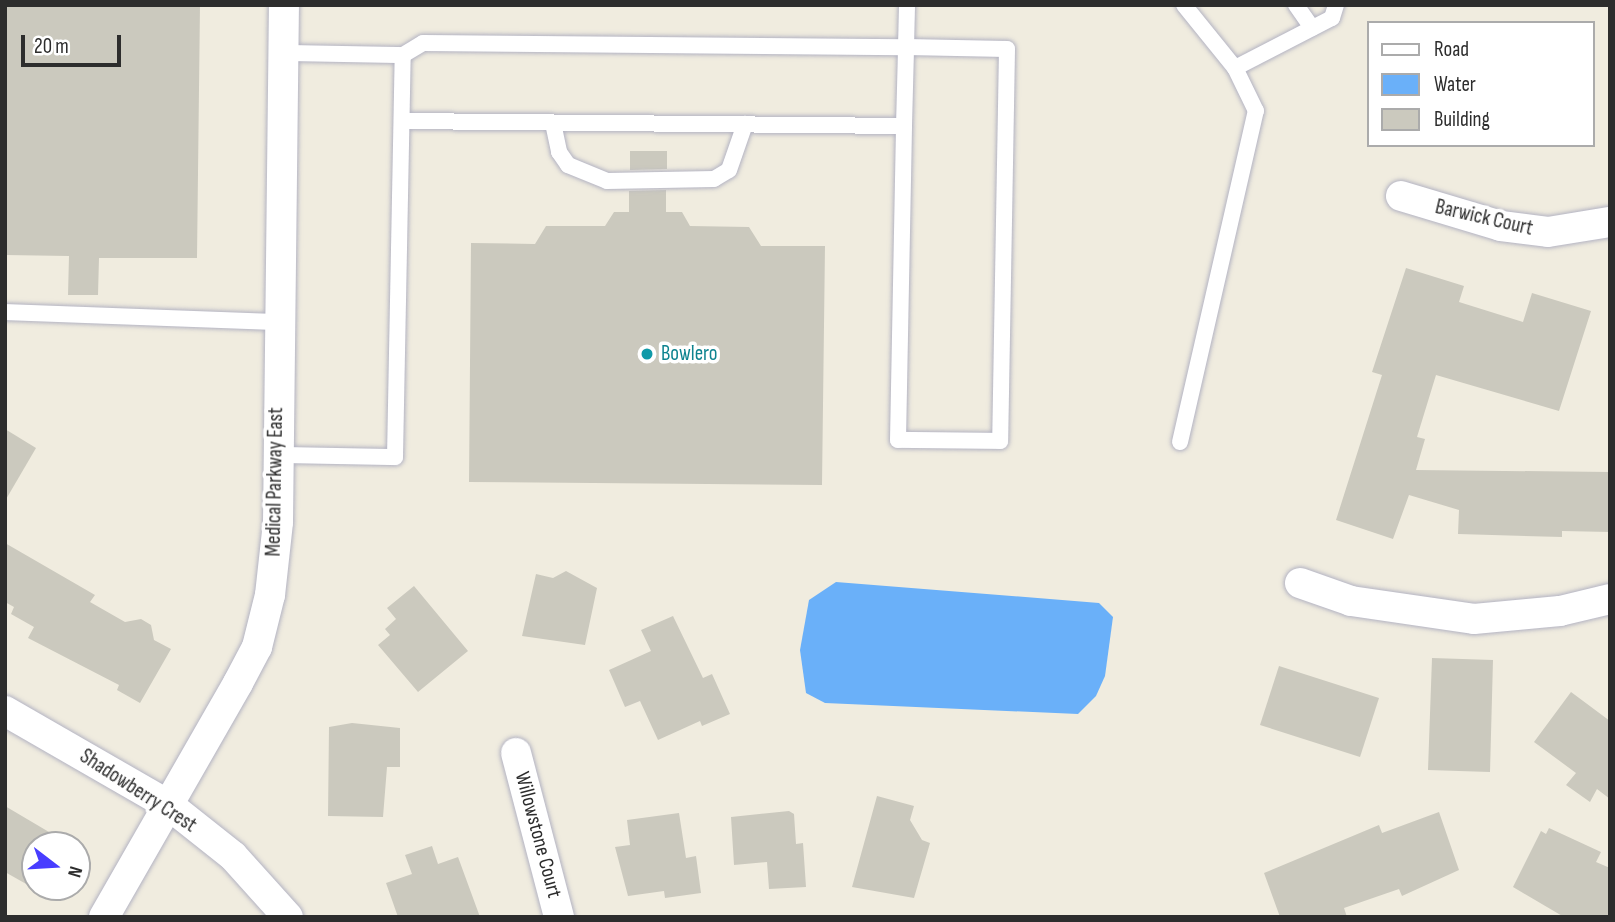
<!DOCTYPE html>
<style>
body{margin:0}
#map{position:relative;width:1615px;height:922px;overflow:hidden;background:#f0ecdf;font-family:"Sofia Sans Condensed",sans-serif}
div>[style]{position:absolute}
.water>*{inset:0;background:#6ab0f9}
.building>*{inset:0;background:#cbc9be}
.roads{filter:drop-shadow(0 0 2px #b3b3c2) drop-shadow(0 0 2px #b3b3c2)}
.service>*{height:16px;margin:-8px;padding:0 8px;transform-origin:8px;border-radius:8px;background:#fff}
.minor>*{height:30px;margin:-15px;padding:0 15px;transform-origin:15px;border-radius:15px;background:#fff}
.dots>*{width:19px;height:19px;translate:-50% -50%;box-sizing:border-box;border:4px solid #fff;border-radius:50%}
span{translate:-50% -50%;white-space:nowrap;text-align:center;line-height:1.15;-webkit-text-stroke:7px #fff;paint-order:stroke}
.street-label{font-size:21px;color:#2d2d2d}
.culture-label{font-size:21px;color:#0d838f}
.left{translate:0 -50%;text-align:left}
.frame{position:absolute;inset:0;border:7px solid #2d2d2d;pointer-events:none}
.legend{position:absolute;left:1367px;top:21px;width:228px;height:126px;box-sizing:border-box;background:#fff;border:2px solid #ababab;margin:0;padding:9px 12px;list-style:none;font-size:21px;color:#2d2d2d}
.legend li{display:flex;align-items:center;gap:14px;height:35px}
.legend b{width:35px;border:2px solid #ababab}
.north{position:absolute;left:21px;top:831px;width:70px;height:70px;box-sizing:border-box;background:#fff;border:2px solid #ababab;border-radius:50%;rotate:107deg;font-size:19px;font-weight:700;line-height:28px;text-align:center;color:#2d2d2d}
.north::after{content:'';display:block;margin:auto;width:24px;height:32px;background:#483dff;clip-path:polygon(50% 0,100% 100%,50% 72%,0 100%)}
.scale{position:absolute;left:21px;top:35px;width:100px;height:32px;box-sizing:border-box;border:4px solid #2d2d2d;border-top:0;padding-left:9px;font-size:21px;line-height:24px;white-space:nowrap;color:#2d2d2d;-webkit-text-stroke:5px #fff;paint-order:stroke}
</style>
<div id="map">
<div class="water">
<div style="clip-path:polygon(836px 582px,1099px 603px,1113px 617px,1105px 676px,1096px 696px,1078px 714px,825px 703px,806px 693px,800px 650px,809px 600px)"></div>
</div>
<div class="building">
<div style="clip-path:polygon(5px 5px,200px 5px,197px 258px,99px 258px,98px 295px,68px 295px,69px 256px,5px 255px)"></div>
<div style="clip-path:polygon(630px 151px,667px 151px,667px 169px,630px 170px)"></div>
<div style="clip-path:polygon(666px 190px,666px 212px,682px 212px,690px 226px,749px 227px,761px 246px,825px 246px,822px 485px,469px 482px,471px 243px,535px 244px,546px 226px,605px 226px,614px 212px,629px 212px,629px 191px)"></div>
<div style="clip-path:polygon(1406px 268px,1464px 286px,1459px 302px,1523px 322px,1532px 293px,1591px 311px,1559px 411px,1436px 375px,1417px 437px,1425px 439px,1416px 470px,1610px 472px,1610px 532px,1562px 531px,1562px 537px,1458px 534px,1459px 510px,1409px 495px,1393px 539px,1336px 520px,1382px 375px,1372px 372px)"></div>
<div style="clip-path:polygon(5px 429px,36px 448px,5px 501px)"></div>
<div style="clip-path:polygon(5px 543px,95px 595px,90px 602px,125px 622px,141px 619px,151px 625px,154px 640px,171px 649px,140px 703px,117px 690px,119px 685px,28px 638px,34px 627px,11px 614px,14px 607px,5px 602px)"></div>
<div style="clip-path:polygon(566px 571px,597px 588px,585px 645px,522px 636px,536px 574px,553px 578px)"></div>
<div style="clip-path:polygon(414px 586px,468px 651px,418px 692px,378px 645px,390px 635px,385px 629px,396px 619px,387px 608px)"></div>
<div style="clip-path:polygon(673px 616px,703px 678px,712px 674px,730px 714px,702px 726px,700px 721px,658px 740px,640px 701px,625px 707px,609px 670px,651px 651px,641px 630px)"></div>
<div style="clip-path:polygon(1432px 658px,1493px 660px,1490px 772px,1428px 770px)"></div>
<div style="clip-path:polygon(1279px 666px,1379px 698px,1360px 757px,1260px 725px)"></div>
<div style="clip-path:polygon(1571px 692px,1610px 721px,1610px 799px,1597px 789px,1590px 802px,1566px 785px,1576px 773px,1534px 742px)"></div>
<div style="clip-path:polygon(352px 723px,400px 728px,400px 767px,387px 767px,383px 817px,328px 816px,329px 727px)"></div>
<div style="clip-path:polygon(877px 796px,914px 806px,910px 820px,922px 840px,930px 843px,914px 898px,852px 887px)"></div>
<div style="clip-path:polygon(5px 806px,71px 845px,35px 845px,35px 889px,5px 872px)"></div>
<div style="clip-path:polygon(789px 811px,794px 814px,796px 844px,803px 843px,806px 887px,769px 889px,767px 862px,734px 865px,731px 817px)"></div>
<div style="clip-path:polygon(1439px 812px,1459px 870px,1402px 896px,1399px 889px,1344px 908px,1347px 917px,1280px 917px,1264px 873px,1379px 825px,1382px 833px)"></div>
<div style="clip-path:polygon(679px 813px,686px 858px,696px 856px,701px 893px,665px 898px,664px 891px,628px 896px,615px 847px,630px 845px,627px 820px)"></div>
<div style="clip-path:polygon(1549px 828px,1601px 852px,1596px 862px,1610px 868px,1610px 917px,1564px 917px,1513px 887px,1541px 831px,1546px 834px)"></div>
<div style="clip-path:polygon(432px 846px,438px 864px,458px 857px,480px 917px,398px 917px,386px 883px,412px 874px,405px 855px)"></div>
</div>
<div class="roads">
<div class="service">
<div style="left:1296px;top:5px;width:28px;rotate:55deg"></div>
<div style="left:403px;top:55px;width:23px;rotate:-31deg"></div>
<div style="left:423px;top:43px;width:483px;rotate:0.5deg"></div>
<div style="left:906px;top:47px;width:101px;rotate:1.1deg"></div>
<div style="left:1007px;top:49px;width:392px;rotate:91deg"></div>
<div style="left:1000px;top:441px;width:102px;rotate:-179.4deg"></div>
<div style="left:898px;top:440px;width:314px;rotate:-88.9deg"></div>
<div style="left:904px;top:126px;width:79px;rotate:-88.5deg"></div>
<div style="left:906px;top:47px;width:42px;rotate:-88.6deg"></div>
<div style="left:1235px;top:68px;width:109px;rotate:-27.3deg"></div>
<div style="left:1332px;top:18px;width:14px;rotate:-73deg"></div>
<div style="left:402px;top:121px;width:502px;rotate:0.57deg"></div>
<div style="left:553px;top:123px;width:30px;rotate:78deg"></div>
<div style="left:559px;top:152px;width:16px;rotate:55deg"></div>
<div style="left:568px;top:165px;width:42px;rotate:22.3deg"></div>
<div style="left:607px;top:181px;width:107px;rotate:-1.1deg"></div>
<div style="left:714px;top:179px;width:17px;rotate:-31deg"></div>
<div style="left:729px;top:170px;width:49px;rotate:-70.8deg"></div>
<div style="left:5px;top:312px;width:276px;rotate:2.1deg"></div>
<div style="left:1180px;top:442px;width:340px;rotate:-77.1deg"></div>
<div style="left:1256px;top:111px;width:48px;rotate:-116deg"></div>
<div style="left:1235px;top:68px;width:81px;rotate:-129deg"></div>
<div style="left:278px;top:455px;width:117px;rotate:1deg"></div>
<div style="left:395px;top:457px;width:402px;rotate:-88.9deg"></div>
<div style="left:403px;top:55px;width:120px;rotate:-179deg"></div>
</div>
<div class="minor">
<div style="left:1401px;top:196px;width:104px;rotate:16.7deg"></div>
<div style="left:1501px;top:226px;width:47px;rotate:7.3deg"></div>
<div style="left:1548px;top:232px;width:63px;rotate:-9.2deg"></div>
<div style="left:1300px;top:583px;width:54px;rotate:19.4deg"></div>
<div style="left:1351px;top:601px;width:124px;rotate:8.3deg"></div>
<div style="left:1474px;top:619px;width:86px;rotate:-5.3deg"></div>
<div style="left:1560px;top:611px;width:51px;rotate:-13.5deg"></div>
<div style="left:5px;top:711px;width:190px;rotate:29.9deg"></div>
<div style="left:170px;top:806px;width:80px;rotate:38.4deg"></div>
<div style="left:233px;top:856px;width:82px;rotate:48deg"></div>
<div style="left:516px;top:753px;width:170px;rotate:75.3deg"></div>
<div style="left:104px;top:917px;width:270px;rotate:-60.2deg"></div>
<div style="left:238px;top:683px;width:41px;rotate:-62.2deg"></div>
<div style="left:257px;top:647px;width:54px;rotate:-76deg"></div>
<div style="left:270px;top:595px;width:73px;rotate:-83.7deg"></div>
<div style="left:278px;top:522px;width:517px;rotate:-89.34deg"></div>
</div>
</div>
<div class="dots">
<div style="left:647px;top:354px;background:#0f9aa8"></div>
</div>
<div class="street-label">
<span style="left:1484px;top:218px;rotate:13deg">Barwick Court</span>
<span style="left:275px;top:482px;rotate:-89deg">Medical Parkway East</span>
<span style="left:138px;top:791px;rotate:33deg">Shadowberry Crest</span>
<span style="left:538px;top:835px;rotate:75deg">Willowstone Court</span>
</div>
<div class="culture-label">
<span class="left" style="left:661px;top:354px">Bowlero</span>
</div>
<div class="frame"></div>
<ul class="legend">
<li><b style="height:9px;background:#fff"></b>Road</li>
<li><b style="height:19px;background:#6ab0f9"></b>Water</li>
<li><b style="height:19px;background:#cbc9be"></b>Building</li>
</ul>
<div class="north">N</div>
<div class="scale">20 m</div>
</div>
